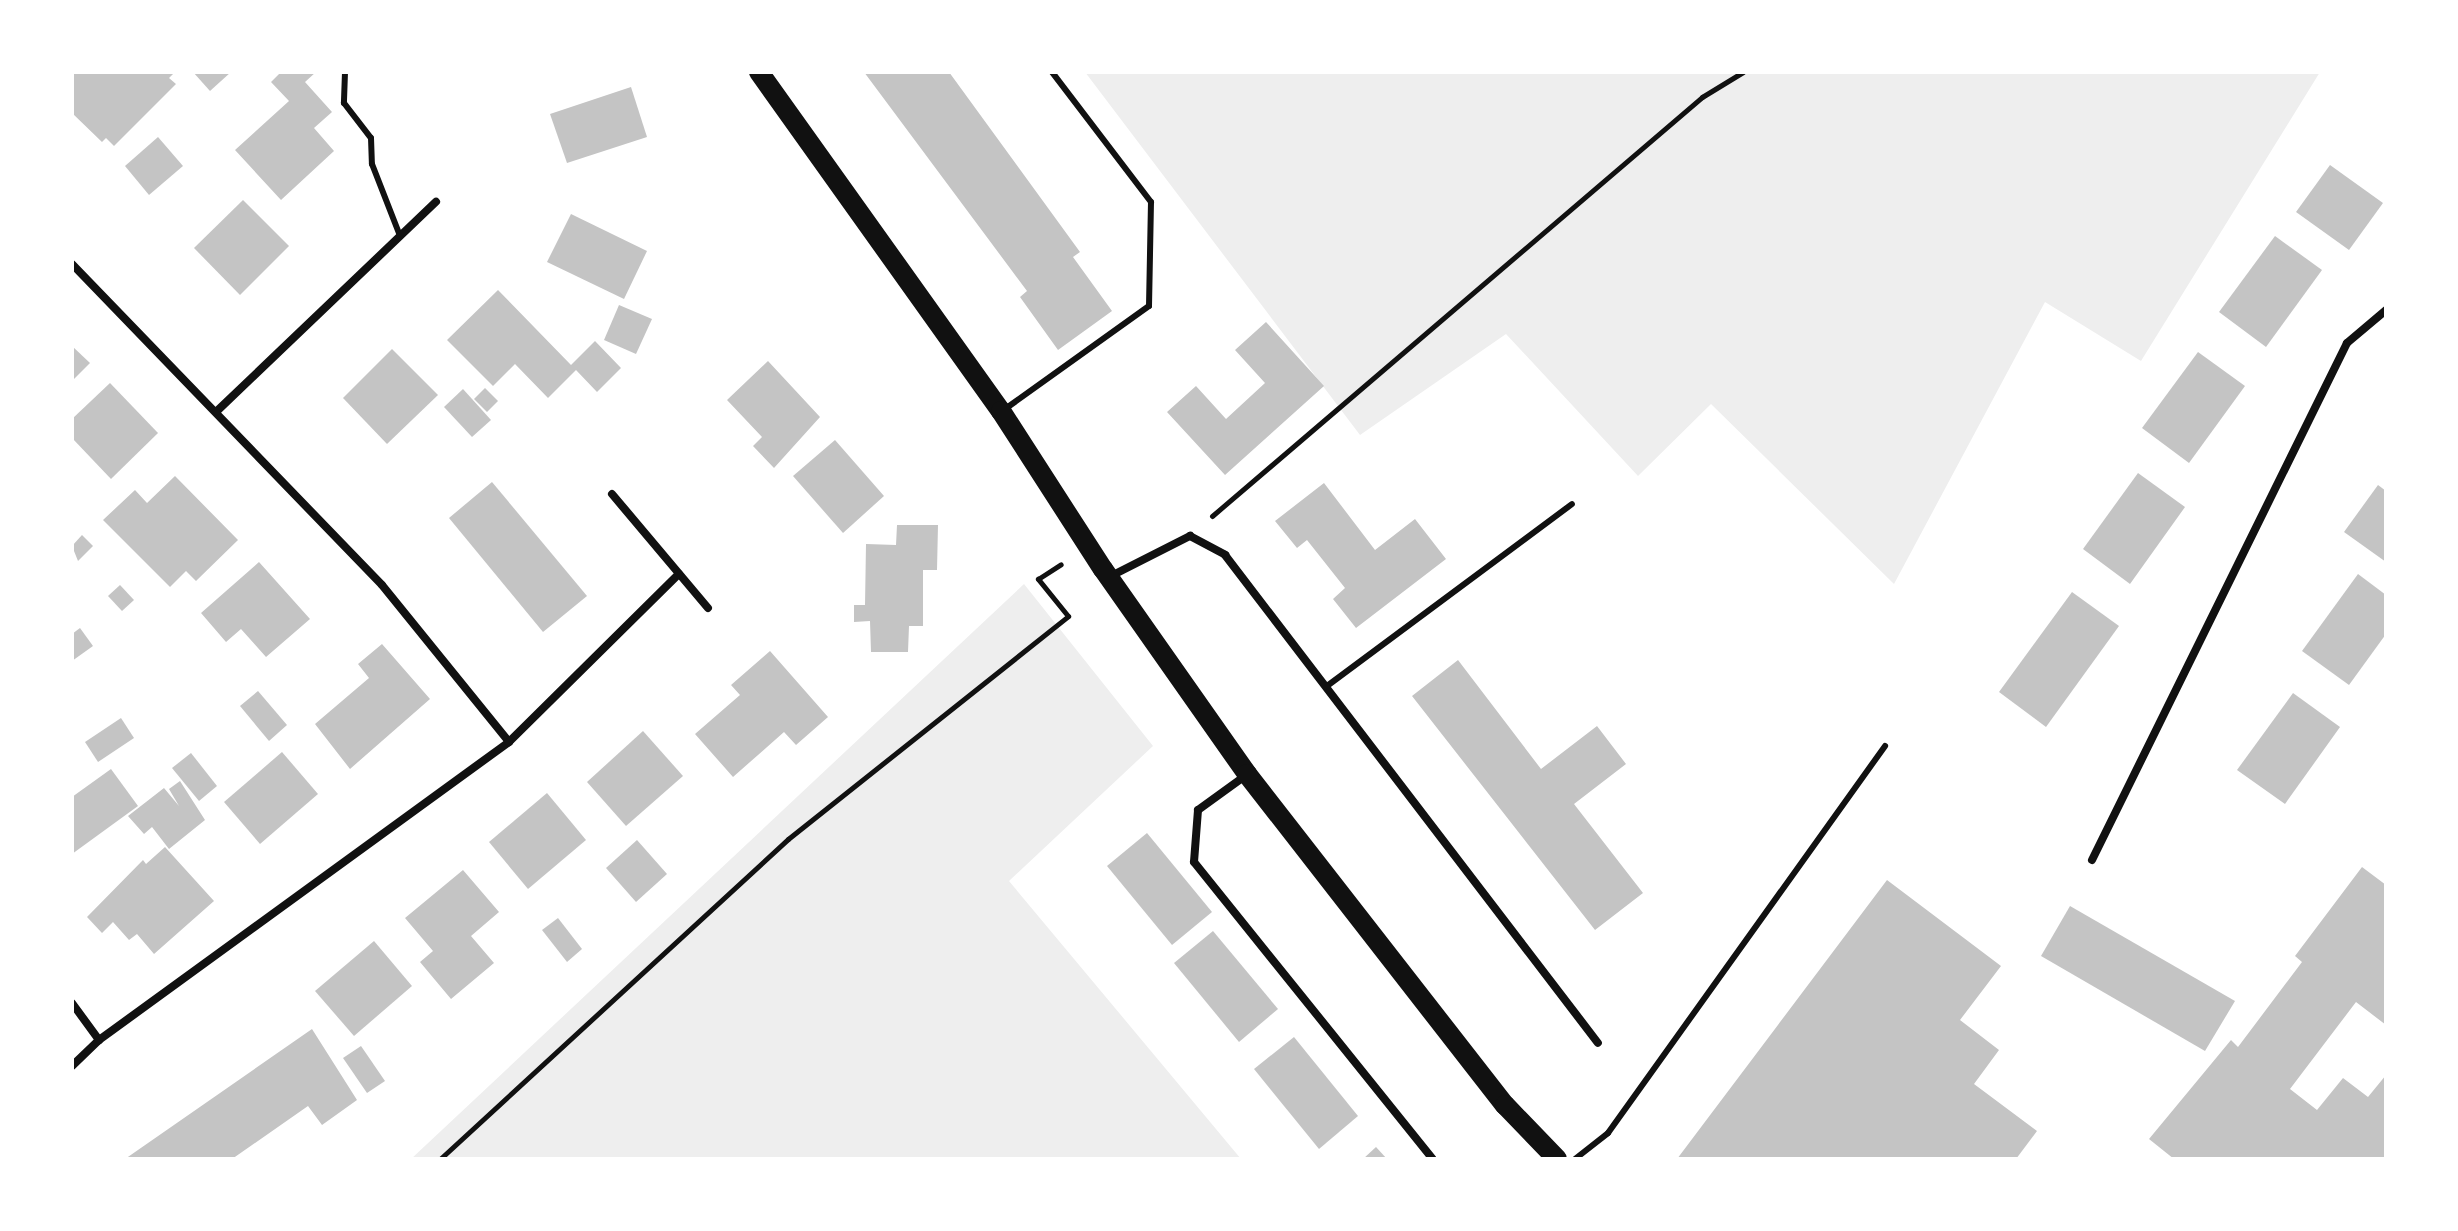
<!DOCTYPE html>
<style>
body{margin:0}
#map{position:relative;width:2458px;height:1231px;overflow:hidden;background:#fff;font-family:"IBM Plex Sans",sans-serif}
div>[style]{position:absolute}
.green>*{inset:0;background:#eee}
.building>*{inset:0;background:#c4c4c4}
.path>*{height:5px;margin:-2.5px;padding:0 2.5px;transform-origin:2.5px;border-radius:2.5px;background:#111}
.service>*{height:6px;margin:-3px;padding:0 3px;transform-origin:3px;border-radius:3px;background:#111}
.minor>*{height:8px;margin:-4px;padding:0 4px;transform-origin:4px;border-radius:4px;background:#111}
.primary>*{height:20px;margin:-10px;padding:0 10px;transform-origin:10px;border-radius:10px;background:#111}
span{translate:-50% -50%;white-space:nowrap;text-align:center;line-height:1.15;-webkit-text-stroke:6px #fff;paint-order:stroke}
.frame{position:absolute;inset:0;border:74px solid #fff;pointer-events:none}
</style>
<div id="map">
<div class="green">
<div style="clip-path:polygon(1085px 72px,2320px 72px,2141px 361px,2045px 302px,1894px 584px,1711px 404px,1638px 476px,1506px 334px,1360px 435px)"></div>
<div style="clip-path:polygon(1024px 584px,1153px 746px,1009px 881px,1241px 1159px,411px 1159px)"></div>
</div>
<div class="building">
<div style="clip-path:polygon(72px 72px,175px 72px,169px 78px,176px 84px,114px 146px,106px 138px,102px 142px,72px 113px)"></div>
<div style="clip-path:polygon(193px 72px,231px 72px,210px 91px)"></div>
<div style="clip-path:polygon(281px 72px,316px 72px,305px 82px,332px 112px,314px 128px,334px 151px,281px 200px,235px 150px,289px 101px,271px 82px)"></div>
<div style="clip-path:polygon(864px 72px,949px 72px,1080px 252px,1073px 257px,1112px 311px,1058px 350px,1020px 297px,1027px 291px)"></div>
<div style="clip-path:polygon(631px 87px,647px 137px,567px 163px,550px 114px)"></div>
<div style="clip-path:polygon(158px 137px,183px 166px,149px 195px,125px 166px)"></div>
<div style="clip-path:polygon(2330px 165px,2383px 203px,2349px 250px,2296px 212px)"></div>
<div style="clip-path:polygon(243px 200px,289px 246px,240px 295px,194px 248px)"></div>
<div style="clip-path:polygon(571px 214px,647px 251px,624px 299px,547px 262px)"></div>
<div style="clip-path:polygon(2275px 236px,2322px 270px,2266px 347px,2219px 312px)"></div>
<div style="clip-path:polygon(498px 290px,571px 365px,595px 341px,621px 368px,597px 392px,576px 370px,548px 398px,515px 364px,493px 386px,447px 340px)"></div>
<div style="clip-path:polygon(619px 305px,652px 319px,636px 354px,604px 340px)"></div>
<div style="clip-path:polygon(1266px 322px,1324px 386px,1225px 475px,1167px 412px,1196px 386px,1226px 419px,1265px 383px,1235px 350px)"></div>
<div style="clip-path:polygon(72px 346px,90px 363px,72px 381px)"></div>
<div style="clip-path:polygon(392px 349px,438px 395px,387px 444px,343px 398px)"></div>
<div style="clip-path:polygon(2198px 352px,2245px 386px,2189px 463px,2142px 428px)"></div>
<div style="clip-path:polygon(768px 361px,820px 417px,774px 468px,753px 446px,762px 437px,727px 400px)"></div>
<div style="clip-path:polygon(110px 383px,158px 433px,111px 479px,72px 438px,72px 419px)"></div>
<div style="clip-path:polygon(485px 388px,498px 401px,487px 412px,474px 399px)"></div>
<div style="clip-path:polygon(463px 389px,491px 420px,472px 437px,444px 407px)"></div>
<div style="clip-path:polygon(835px 440px,884px 496px,843px 533px,793px 476px)"></div>
<div style="clip-path:polygon(2138px 473px,2185px 507px,2130px 584px,2083px 549px)"></div>
<div style="clip-path:polygon(175px 476px,238px 540px,196px 581px,186px 571px,170px 587px,103px 520px,135px 490px,147px 503px)"></div>
<div style="clip-path:polygon(492px 482px,587px 596px,543px 632px,449px 518px)"></div>
<div style="clip-path:polygon(1324px 483px,1375px 550px,1415px 519px,1446px 559px,1356px 628px,1333px 599px,1345px 588px,1307px 540px,1297px 548px,1275px 521px)"></div>
<div style="clip-path:polygon(2378px 485px,2386px 491px,2386px 562px,2344px 532px)"></div>
<div style="clip-path:polygon(897px 525px,938px 525px,937px 570px,923px 570px,923px 626px,909px 626px,908px 652px,871px 652px,870px 621px,854px 622px,854px 605px,865px 605px,866px 544px,896px 545px)"></div>
<div style="clip-path:polygon(82px 535px,93px 546px,78px 561px,72px 546px)"></div>
<div style="clip-path:polygon(259px 562px,310px 619px,266px 657px,241px 629px,226px 642px,201px 613px)"></div>
<div style="clip-path:polygon(2358px 574px,2386px 595px,2386px 634px,2349px 685px,2302px 651px)"></div>
<div style="clip-path:polygon(120px 585px,134px 600px,122px 611px,108px 596px)"></div>
<div style="clip-path:polygon(2072px 592px,2119px 626px,2046px 727px,1999px 692px)"></div>
<div style="clip-path:polygon(80px 628px,93px 646px,72px 661px,72px 634px)"></div>
<div style="clip-path:polygon(382px 644px,430px 699px,350px 769px,315px 724px,369px 678px,358px 664px)"></div>
<div style="clip-path:polygon(770px 651px,828px 717px,796px 745px,784px 732px,733px 777px,695px 734px,740px 695px,731px 685px)"></div>
<div style="clip-path:polygon(1458px 660px,1541px 769px,1597px 726px,1626px 764px,1574px 804px,1643px 893px,1595px 930px,1412px 696px)"></div>
<div style="clip-path:polygon(258px 691px,287px 725px,269px 741px,240px 706px)"></div>
<div style="clip-path:polygon(2293px 693px,2340px 727px,2285px 804px,2237px 770px)"></div>
<div style="clip-path:polygon(121px 718px,134px 738px,98px 762px,85px 742px)"></div>
<div style="clip-path:polygon(643px 731px,683px 776px,626px 826px,587px 782px)"></div>
<div style="clip-path:polygon(282px 752px,318px 794px,260px 844px,224px 802px)"></div>
<div style="clip-path:polygon(191px 753px,217px 786px,199px 801px,172px 768px)"></div>
<div style="clip-path:polygon(111px 769px,138px 806px,72px 854px,72px 797px)"></div>
<div style="clip-path:polygon(180px 781px,205px 820px,169px 849px,152px 827px,144px 834px,128px 816px,164px 788px,179px 806px,169px 789px)"></div>
<div style="clip-path:polygon(547px 793px,586px 840px,528px 889px,489px 842px)"></div>
<div style="clip-path:polygon(1147px 833px,1212px 912px,1172px 945px,1107px 866px)"></div>
<div style="clip-path:polygon(637px 840px,667px 874px,636px 902px,606px 868px)"></div>
<div style="clip-path:polygon(165px 847px,214px 901px,154px 954px,137px 934px,129px 940px,113px 922px,102px 933px,87px 917px,143px 860px,146px 864px)"></div>
<div style="clip-path:polygon(2362px 867px,2386px 885px,2386px 1025px,2356px 1002px,2290px 1089px,2317px 1110px,2343px 1078px,2368px 1097px,2386px 1075px,2386px 1159px,2174px 1159px,2149px 1139px,2231px 1040px,2238px 1047px,2302px 962px,2295px 956px)"></div>
<div style="clip-path:polygon(463px 870px,499px 912px,471px 936px,494px 963px,451px 999px,420px 962px,433px 951px,405px 918px)"></div>
<div style="clip-path:polygon(1887px 880px,2001px 966px,1960px 1020px,1999px 1050px,1974px 1084px,2037px 1131px,2016px 1159px,1677px 1159px)"></div>
<div style="clip-path:polygon(2070px 906px,2235px 1001px,2205px 1051px,2041px 956px)"></div>
<div style="clip-path:polygon(558px 918px,582px 949px,567px 962px,542px 930px)"></div>
<div style="clip-path:polygon(1213px 931px,1278px 1009px,1239px 1042px,1174px 963px)"></div>
<div style="clip-path:polygon(374px 941px,412px 986px,354px 1036px,315px 991px)"></div>
<div style="clip-path:polygon(312px 1029px,357px 1100px,322px 1125px,308px 1106px,232px 1159px,125px 1159px)"></div>
<div style="clip-path:polygon(1294px 1037px,1358px 1116px,1319px 1149px,1254px 1069px)"></div>
<div style="clip-path:polygon(361px 1046px,385px 1081px,367px 1093px,343px 1058px)"></div>
<div style="clip-path:polygon(1376px 1147px,1387px 1159px,1363px 1159px)"></div>
</div>
<div class="path">
<div style="left:1212px;top:516px;width:645px;rotate:-40.53deg"></div>
<div style="left:1702px;top:97px;width:48px;rotate:-31.4deg"></div>
<div style="left:440px;top:1159px;width:473px;rotate:-42.6deg"></div>
<div style="left:788px;top:839px;width:358px;rotate:-38.5deg"></div>
<div style="left:1068px;top:616px;width:48px;rotate:-129deg"></div>
<div style="left:1038px;top:579px;width:27px;rotate:-33deg"></div>
</div>
<div class="service">
<div style="left:345px;top:72px;width:31px;rotate:92deg"></div>
<div style="left:344px;top:103px;width:44px;rotate:52.4deg"></div>
<div style="left:371px;top:138px;width:26px;rotate:88deg"></div>
<div style="left:372px;top:164px;width:77px;rotate:68.7deg"></div>
<div style="left:1005px;top:409px;width:177px;rotate:-35.6deg"></div>
<div style="left:1149px;top:306px;width:104px;rotate:-88.9deg"></div>
<div style="left:1151px;top:202px;width:163px;rotate:-127.3deg"></div>
<div style="left:1327px;top:686px;width:305px;rotate:-36.6deg"></div>
<div style="left:1575px;top:1159px;width:42px;rotate:-38.2deg"></div>
<div style="left:1608px;top:1133px;width:476px;rotate:-54.4deg"></div>
</div>
<div class="minor">
<div style="left:72px;top:264px;width:446px;rotate:46deg"></div>
<div style="left:382px;top:585px;width:202px;rotate:51deg"></div>
<div style="left:217px;top:411px;width:303px;rotate:-43.7deg"></div>
<div style="left:612px;top:494px;width:149px;rotate:49.9deg"></div>
<div style="left:1111px;top:576px;width:89px;rotate:-26.9deg"></div>
<div style="left:1190px;top:536px;width:40px;rotate:28deg"></div>
<div style="left:1225px;top:555px;width:614px;rotate:52.61deg"></div>
<div style="left:1245px;top:776px;width:58px;rotate:144.1deg"></div>
<div style="left:1198px;top:810px;width:52px;rotate:94.4deg"></div>
<div style="left:1194px;top:862px;width:381px;rotate:51.2deg"></div>
<div style="left:2092px;top:860px;width:576px;rotate:-63.75deg"></div>
<div style="left:2347px;top:343px;width:51px;rotate:-40.2deg"></div>
<div style="left:72px;top:1003px;width:46px;rotate:53.9deg"></div>
<div style="left:72px;top:1066px;width:37px;rotate:-44deg"></div>
<div style="left:99px;top:1040px;width:507px;rotate:-36.01deg"></div>
<div style="left:509px;top:742px;width:239px;rotate:-44.7deg"></div>
</div>
<div class="primary">
<div style="left:759px;top:72px;width:417px;rotate:54.5deg"></div>
<div style="left:1001px;top:411px;width:188px;rotate:57.2deg"></div>
<div style="left:1103px;top:569px;width:251px;rotate:54.9deg"></div>
<div style="left:1247px;top:774px;width:420px;rotate:52.1deg"></div>
<div style="left:1505px;top:1105px;width:75px;rotate:46.1deg"></div>
</div>
<div class="frame"></div>
</div>
